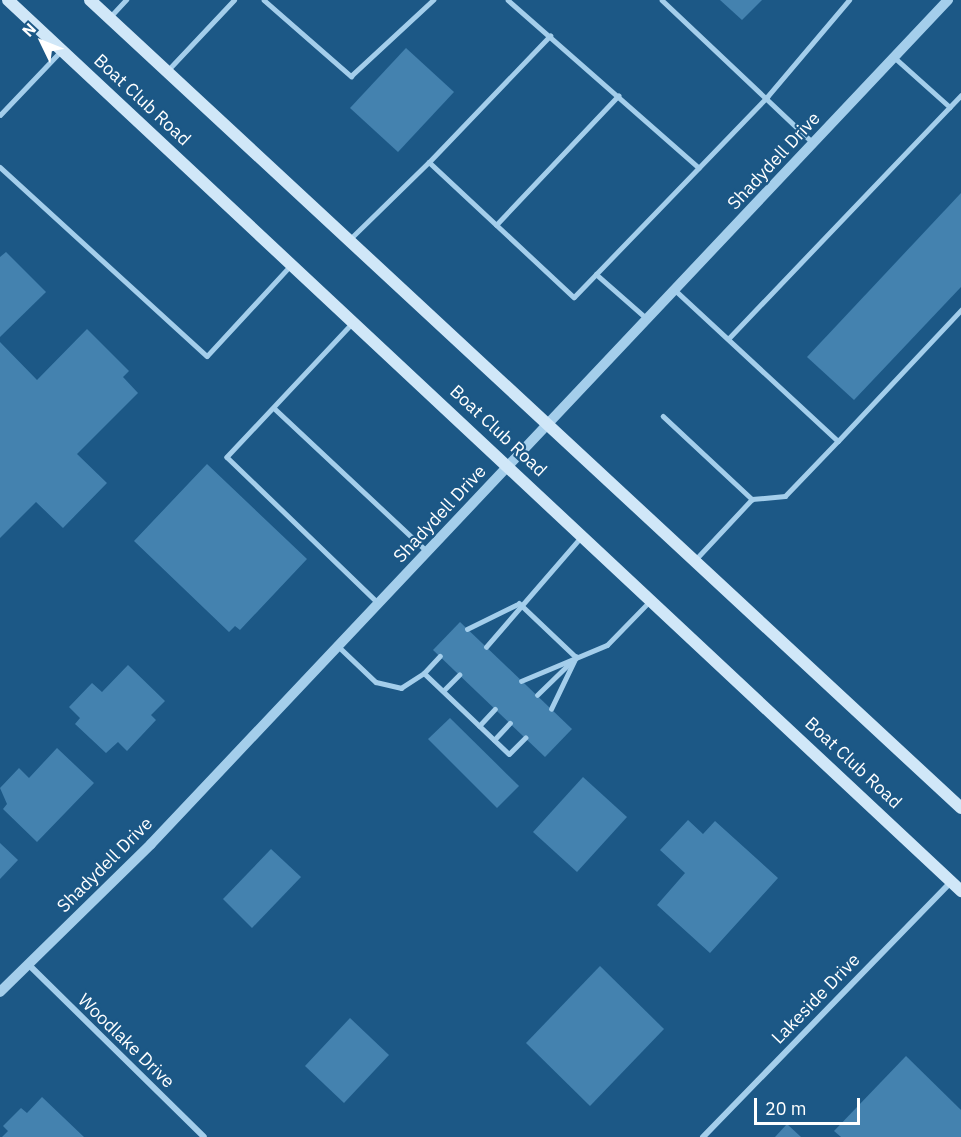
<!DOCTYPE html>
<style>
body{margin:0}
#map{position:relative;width:961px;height:1137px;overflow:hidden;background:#1c5886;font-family:"IBM Plex Sans",sans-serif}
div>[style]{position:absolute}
.building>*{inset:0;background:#4482af}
.service>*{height:4.5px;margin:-2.25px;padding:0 2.25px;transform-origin:2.25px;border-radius:2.25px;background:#a4ceeb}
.minor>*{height:6px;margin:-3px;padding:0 3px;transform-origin:3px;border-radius:3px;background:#a4ceeb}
.tertiary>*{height:10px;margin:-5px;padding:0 5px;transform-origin:5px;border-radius:5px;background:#a4ceeb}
.secondary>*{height:12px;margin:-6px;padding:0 6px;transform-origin:6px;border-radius:6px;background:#d0e7f8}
span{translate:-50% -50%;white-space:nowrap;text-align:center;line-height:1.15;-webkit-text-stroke:4.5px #1c5886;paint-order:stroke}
.street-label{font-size:18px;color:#fff}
.north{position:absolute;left:12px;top:12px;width:60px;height:60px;-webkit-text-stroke:4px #1c5886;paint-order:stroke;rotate:313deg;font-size:16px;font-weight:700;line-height:24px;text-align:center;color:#fff}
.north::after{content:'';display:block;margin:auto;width:21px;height:27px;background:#fff;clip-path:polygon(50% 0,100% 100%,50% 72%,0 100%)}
.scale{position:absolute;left:754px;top:1098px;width:106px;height:27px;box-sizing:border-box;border:3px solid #fff;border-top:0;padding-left:8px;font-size:18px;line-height:21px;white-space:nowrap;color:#fff;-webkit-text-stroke:4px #1c5886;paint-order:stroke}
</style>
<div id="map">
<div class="building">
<div style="clip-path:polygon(720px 0,762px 0,742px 20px)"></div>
<div style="clip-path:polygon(406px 48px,454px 92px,398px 152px,350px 108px)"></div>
<div style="clip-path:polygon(961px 193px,961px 287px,854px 400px,807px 357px)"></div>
<div style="clip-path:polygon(6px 252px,46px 292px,0 337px,0 257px)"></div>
<div style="clip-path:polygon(87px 329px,129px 371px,123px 377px,138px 393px,77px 454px,107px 483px,63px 528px,36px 502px,0 538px,0 342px,37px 380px)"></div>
<div style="clip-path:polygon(207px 464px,307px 559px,240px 630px,235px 626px,229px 632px,134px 541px)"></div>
<div style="clip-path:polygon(460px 622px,572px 729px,545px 757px,433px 650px)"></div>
<div style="clip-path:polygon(128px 665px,165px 701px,151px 715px,156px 720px,127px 751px,118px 742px,106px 753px,75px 724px,80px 718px,69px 707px,92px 683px,102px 692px)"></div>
<div style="clip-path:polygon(450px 718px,519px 786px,497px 808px,428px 739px)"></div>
<div style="clip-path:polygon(57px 748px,94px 783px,37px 842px,3px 809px,7px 804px,0 788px,19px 768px,29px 778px)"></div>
<div style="clip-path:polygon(583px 777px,627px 817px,577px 872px,533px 832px)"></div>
<div style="clip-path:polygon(688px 820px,703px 834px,715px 821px,778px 878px,710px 953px,657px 905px,685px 873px,660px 850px)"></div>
<div style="clip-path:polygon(0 843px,18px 860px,0 879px)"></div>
<div style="clip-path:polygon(271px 849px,301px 877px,252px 928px,223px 899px)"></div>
<div style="clip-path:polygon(600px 966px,664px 1029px,590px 1106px,526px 1043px)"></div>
<div style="clip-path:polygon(350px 1018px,389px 1055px,344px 1103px,305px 1066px)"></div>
<div style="clip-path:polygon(906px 1056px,961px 1110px,961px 1137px,841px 1137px,834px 1131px)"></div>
<div style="clip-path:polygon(42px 1097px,84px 1137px,2px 1137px,8px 1131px,3px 1126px,21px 1108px,27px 1113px)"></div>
<div style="clip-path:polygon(787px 1124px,801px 1137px,775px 1137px)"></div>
</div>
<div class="service">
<div style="left:264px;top:0;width:116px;rotate:41.1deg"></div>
<div style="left:351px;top:76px;width:112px;rotate:-42.8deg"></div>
<div style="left:508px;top:0;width:254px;rotate:41.3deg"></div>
<div style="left:662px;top:0;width:208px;rotate:43.4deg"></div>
<div style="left:109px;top:18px;width:25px;rotate:-47deg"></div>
<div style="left:894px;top:57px;width:75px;rotate:41.8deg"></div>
<div style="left:168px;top:70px;width:96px;rotate:-46.7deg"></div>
<div style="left:0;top:115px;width:87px;rotate:-46.4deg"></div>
<div style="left:429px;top:162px;width:175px;rotate:-46.2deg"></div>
<div style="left:0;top:167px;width:280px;rotate:42.4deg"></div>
<div style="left:207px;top:356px;width:124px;rotate:-47.3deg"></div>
<div style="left:496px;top:225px;width:178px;rotate:-46.6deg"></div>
<div style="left:350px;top:239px;width:110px;rotate:-44.3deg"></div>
<div style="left:429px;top:162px;width:198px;rotate:43deg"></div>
<div style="left:574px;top:297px;width:278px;rotate:-46deg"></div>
<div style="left:767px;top:97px;width:127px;rotate:-49.8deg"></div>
<div style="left:596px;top:274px;width:67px;rotate:41.3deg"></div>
<div style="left:675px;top:290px;width:222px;rotate:42.8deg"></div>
<div style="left:838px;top:441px;width:180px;rotate:-46.8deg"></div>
<div style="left:353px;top:323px;width:184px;rotate:133.2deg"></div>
<div style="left:227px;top:457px;width:210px;rotate:44deg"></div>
<div style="left:728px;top:339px;width:337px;rotate:-46.3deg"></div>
<div style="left:274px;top:408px;width:209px;rotate:43.1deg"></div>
<div style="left:663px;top:416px;width:122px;rotate:43deg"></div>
<div style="left:752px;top:499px;width:33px;rotate:-5deg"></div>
<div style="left:785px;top:496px;width:76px;rotate:-46.1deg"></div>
<div style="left:695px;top:560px;width:83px;rotate:-46.9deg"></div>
<div style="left:519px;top:603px;width:79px;rotate:43.5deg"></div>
<div style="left:467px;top:629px;width:55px;rotate:-26.1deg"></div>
<div style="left:338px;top:646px;width:52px;rotate:43.5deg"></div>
<div style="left:376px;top:682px;width:26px;rotate:13deg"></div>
<div style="left:401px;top:688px;width:27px;rotate:-33deg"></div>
<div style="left:424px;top:673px;width:117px;rotate:43.6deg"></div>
<div style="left:509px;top:754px;width:23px;rotate:-45deg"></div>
<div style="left:486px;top:647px;width:144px;rotate:-49.2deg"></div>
<div style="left:424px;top:673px;width:23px;rotate:-47deg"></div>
<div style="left:521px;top:681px;width:93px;rotate:-22.7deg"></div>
<div style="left:607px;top:645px;width:60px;rotate:-45.7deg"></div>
<div style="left:443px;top:691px;width:23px;rotate:-45deg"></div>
<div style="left:537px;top:695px;width:49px;rotate:-44.2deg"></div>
<div style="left:551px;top:709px;width:58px;rotate:-64.3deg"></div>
<div style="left:479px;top:726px;width:23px;rotate:-47deg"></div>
<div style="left:494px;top:740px;width:23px;rotate:-47deg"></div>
</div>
<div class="minor">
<div style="left:29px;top:965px;width:245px;rotate:44.5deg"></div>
<div style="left:703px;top:1137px;width:356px;rotate:-45.8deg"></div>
</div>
<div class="tertiary">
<div style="left:0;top:992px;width:211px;rotate:-44.4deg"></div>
<div style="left:151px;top:844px;width:1161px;rotate:-46.64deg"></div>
</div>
<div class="secondary">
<div style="left:8px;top:0;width:1305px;rotate:43.07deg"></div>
<div style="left:90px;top:0;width:1188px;rotate:42.85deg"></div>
</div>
<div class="street-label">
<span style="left:142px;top:100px;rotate:43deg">Boat Club Road</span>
<span style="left:774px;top:161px;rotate:-47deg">Shadydell Drive</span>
<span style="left:498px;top:431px;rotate:43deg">Boat Club Road</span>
<span style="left:440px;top:514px;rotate:-47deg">Shadydell Drive</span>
<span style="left:853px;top:763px;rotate:43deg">Boat Club Road</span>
<span style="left:105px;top:865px;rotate:-45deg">Shadydell Drive</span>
<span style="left:816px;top:999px;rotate:-46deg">Lakeside Drive</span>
<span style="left:126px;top:1041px;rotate:44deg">Woodlake Drive</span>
</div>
<div class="north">N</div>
<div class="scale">20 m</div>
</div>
